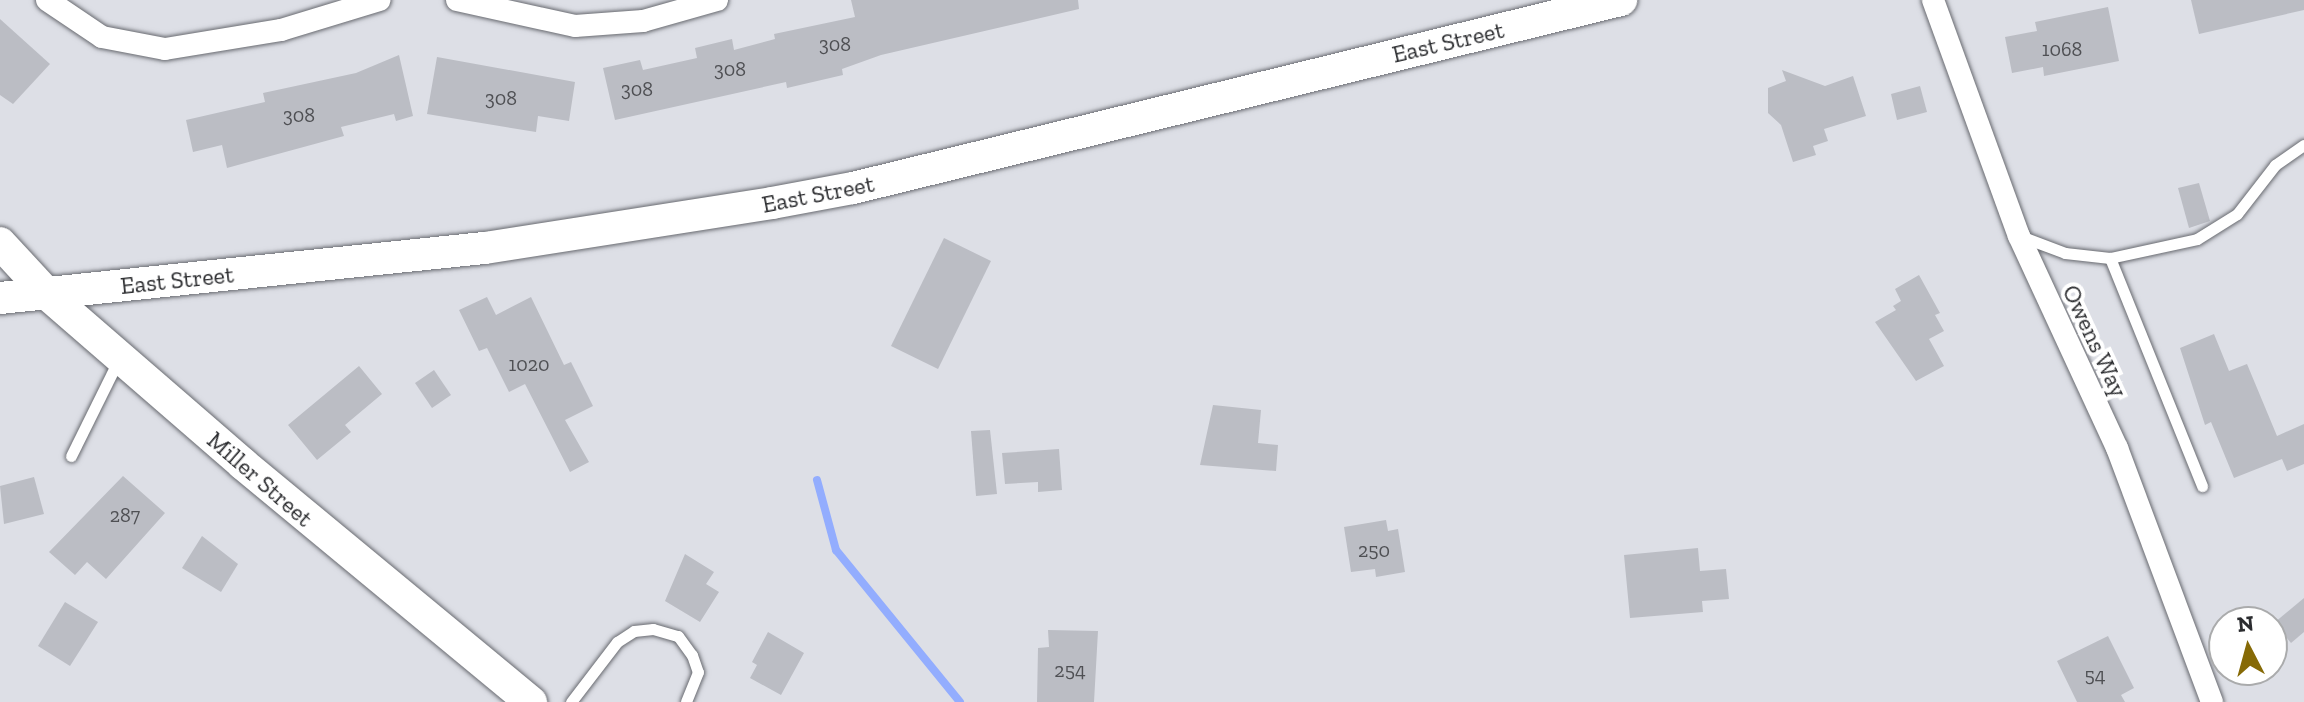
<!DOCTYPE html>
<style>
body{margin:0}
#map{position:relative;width:2304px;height:702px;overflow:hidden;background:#dddfe6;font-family:"Zilla Slab",serif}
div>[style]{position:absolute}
.stream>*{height:8px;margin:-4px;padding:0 4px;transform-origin:4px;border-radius:4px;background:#93adfe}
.building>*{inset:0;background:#bbbdc4}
.roads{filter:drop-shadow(0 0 2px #686a70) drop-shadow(0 0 2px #686a70)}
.lane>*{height:11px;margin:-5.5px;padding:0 5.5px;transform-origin:5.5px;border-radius:5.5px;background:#fff}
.street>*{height:22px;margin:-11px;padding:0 11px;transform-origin:11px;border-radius:11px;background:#fff}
.secondary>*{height:32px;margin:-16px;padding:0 16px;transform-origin:16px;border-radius:16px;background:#fff}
span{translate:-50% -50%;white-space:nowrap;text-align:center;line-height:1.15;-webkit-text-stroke:8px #fff;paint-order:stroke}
.number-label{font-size:20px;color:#4f5054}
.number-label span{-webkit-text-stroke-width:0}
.street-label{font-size:24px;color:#2b2c2f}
.north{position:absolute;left:2208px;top:606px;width:80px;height:80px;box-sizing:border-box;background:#fff;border:2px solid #aaabac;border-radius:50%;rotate:354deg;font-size:22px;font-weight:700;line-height:32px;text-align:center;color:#2b2c2f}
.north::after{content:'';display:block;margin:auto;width:28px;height:36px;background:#866a06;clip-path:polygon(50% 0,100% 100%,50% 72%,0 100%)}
</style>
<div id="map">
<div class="stream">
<div style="left:817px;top:480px;width:73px;rotate:74.8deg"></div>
<div style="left:836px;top:550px;width:196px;rotate:50.8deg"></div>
</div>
<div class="building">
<div style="clip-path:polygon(851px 0,1078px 0,1079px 9px,881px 55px,842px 69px,843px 75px,787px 88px,786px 82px,615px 120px,603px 68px,640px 60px,643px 70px,697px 58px,695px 48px,732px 39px,734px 50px,775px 39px,774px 34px,855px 17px)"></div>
<div style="clip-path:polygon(2191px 0,2304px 0,2304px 10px,2199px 34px)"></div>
<div style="clip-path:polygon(2108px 7px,2119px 61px,2044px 76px,2043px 67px,2012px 73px,2005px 37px,2037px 31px,2035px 22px)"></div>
<div style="clip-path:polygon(0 19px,50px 64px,13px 104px,0 95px)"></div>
<div style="clip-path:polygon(399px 55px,413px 116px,396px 121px,394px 114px,341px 127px,344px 136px,227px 168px,222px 145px,193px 152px,186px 120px,265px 102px,263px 93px,356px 73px)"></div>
<div style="clip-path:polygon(437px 57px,575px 82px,569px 121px,538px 116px,536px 132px,427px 114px)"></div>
<div style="clip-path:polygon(1782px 70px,1825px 86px,1853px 76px,1866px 116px,1824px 129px,1828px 141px,1813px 146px,1816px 155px,1793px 162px,1781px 125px,1768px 113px,1768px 88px,1786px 81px)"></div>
<div style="clip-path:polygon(1920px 86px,1927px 112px,1897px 120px,1891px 94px)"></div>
<div style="clip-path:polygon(2199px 183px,2210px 221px,2189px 228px,2178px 188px)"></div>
<div style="clip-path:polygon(944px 238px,991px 261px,938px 369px,891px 346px)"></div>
<div style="clip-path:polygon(1919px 275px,1940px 313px,1935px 315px,1944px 331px,1929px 339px,1944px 366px,1916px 381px,1875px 322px,1896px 310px,1893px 306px,1901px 301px,1895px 289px)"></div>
<div style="clip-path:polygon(487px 297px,496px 315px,531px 297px,564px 365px,571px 362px,593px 406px,565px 420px,589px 462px,570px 472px,525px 384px,509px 392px,487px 348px,479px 351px,459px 310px)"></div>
<div style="clip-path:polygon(2214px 334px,2229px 371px,2247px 364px,2277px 436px,2304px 424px,2304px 464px,2287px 471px,2282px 459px,2234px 478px,2211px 422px,2205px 425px,2180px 348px)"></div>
<div style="clip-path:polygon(359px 366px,382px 394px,345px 425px,351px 432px,317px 460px,288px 425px)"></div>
<div style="clip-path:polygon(434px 370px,451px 395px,432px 408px,415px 383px)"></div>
<div style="clip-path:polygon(1213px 405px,1261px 410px,1258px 443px,1278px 445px,1276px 471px,1200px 465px)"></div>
<div style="clip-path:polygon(990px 430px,997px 494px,976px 496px,971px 431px)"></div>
<div style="clip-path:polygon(1059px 449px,1062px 490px,1038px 492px,1038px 482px,1005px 484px,1002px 453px)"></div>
<div style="clip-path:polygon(123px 476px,165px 513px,106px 579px,87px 562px,75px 575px,49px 552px)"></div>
<div style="clip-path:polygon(34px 477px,44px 514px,4px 524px,0 486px)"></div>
<div style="clip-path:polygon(1386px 520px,1388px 531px,1398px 529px,1405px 572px,1376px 577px,1375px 569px,1351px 572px,1344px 527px)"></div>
<div style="clip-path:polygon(202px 536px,238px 564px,221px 592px,182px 568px)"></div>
<div style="clip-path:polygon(1698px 548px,1700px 571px,1726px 569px,1729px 599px,1702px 601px,1703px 612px,1630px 618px,1624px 555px)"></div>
<div style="clip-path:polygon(685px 554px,714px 572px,706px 584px,719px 592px,700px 622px,665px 601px)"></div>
<div style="clip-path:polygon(2304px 598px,2304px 632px,2291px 643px,2274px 623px)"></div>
<div style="clip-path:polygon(65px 602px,98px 622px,70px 666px,38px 646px)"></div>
<div style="clip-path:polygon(1048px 630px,1098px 631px,1094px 702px,1037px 702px,1038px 648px,1049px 647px)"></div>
<div style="clip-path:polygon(768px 632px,804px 653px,781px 695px,750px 678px,757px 665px,752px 662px)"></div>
<div style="clip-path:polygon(2108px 636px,2134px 688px,2121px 695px,2125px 702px,2077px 702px,2057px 661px)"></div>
</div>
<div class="roads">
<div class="lane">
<div style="left:2020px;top:236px;width:48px;rotate:20.7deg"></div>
<div style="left:2065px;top:253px;width:45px;rotate:6.3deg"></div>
<div style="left:2110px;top:258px;width:89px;rotate:-12.3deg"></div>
<div style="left:2197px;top:239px;width:47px;rotate:-32deg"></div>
<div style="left:2237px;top:214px;width:62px;rotate:-52.2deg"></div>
<div style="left:2275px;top:165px;width:35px;rotate:-35deg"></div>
<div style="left:2110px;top:258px;width:246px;rotate:68deg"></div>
<div style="left:71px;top:456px;width:106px;rotate:-63.7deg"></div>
<div style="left:571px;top:702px;width:76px;rotate:-52.5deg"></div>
<div style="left:617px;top:642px;width:20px;rotate:-33deg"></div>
<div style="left:634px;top:631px;width:19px;rotate:-6deg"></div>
<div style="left:653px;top:629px;width:26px;rotate:16deg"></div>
<div style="left:678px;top:636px;width:24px;rotate:54deg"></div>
<div style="left:692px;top:655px;width:18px;rotate:71deg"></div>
<div style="left:698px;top:672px;width:32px;rotate:112deg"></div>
</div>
<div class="street">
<div style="left:47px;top:0;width:66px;rotate:33.9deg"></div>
<div style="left:102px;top:37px;width:64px;rotate:10.8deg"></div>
<div style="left:165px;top:49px;width:118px;rotate:-9.3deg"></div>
<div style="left:281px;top:30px;width:103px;rotate:-16.9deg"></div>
<div style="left:457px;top:0;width:121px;rotate:12.4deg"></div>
<div style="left:575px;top:26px;width:68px;rotate:-4.2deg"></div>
<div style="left:643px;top:21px;width:77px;rotate:-15.8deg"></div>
<div style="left:1933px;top:0;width:251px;rotate:70deg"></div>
<div style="left:2019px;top:236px;width:234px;rotate:65.2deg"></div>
<div style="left:2117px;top:448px;width:271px;rotate:69.5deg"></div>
</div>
<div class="secondary">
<div style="left:0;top:243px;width:69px;rotate:47.3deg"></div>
<div style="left:47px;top:294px;width:259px;rotate:40.9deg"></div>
<div style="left:243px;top:464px;width:374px;rotate:39.6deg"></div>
<div style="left:0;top:298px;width:488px;rotate:-5.9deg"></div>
<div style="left:485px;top:248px;width:291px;rotate:-8.9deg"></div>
<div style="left:772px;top:203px;width:82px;rotate:-10.5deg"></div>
<div style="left:853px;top:188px;width:791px;rotate:-13.76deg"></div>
</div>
</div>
<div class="number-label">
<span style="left:835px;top:44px">308</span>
<span style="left:2062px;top:49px">1068</span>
<span style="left:730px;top:69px">308</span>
<span style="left:637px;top:89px">308</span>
<span style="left:501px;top:98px">308</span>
<span style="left:299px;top:115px">308</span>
<span style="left:529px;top:364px">1020</span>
<span style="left:125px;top:515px">287</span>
<span style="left:1374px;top:550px">250</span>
<span style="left:1070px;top:670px">254</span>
<span style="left:2095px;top:675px">54</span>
</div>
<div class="street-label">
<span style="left:1448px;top:42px;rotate:-13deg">East Street</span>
<span style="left:818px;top:194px;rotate:-11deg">East Street</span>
<span style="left:177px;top:280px;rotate:-6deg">East Street</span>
<span style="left:2095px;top:341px;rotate:65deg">Owens Way</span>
<span style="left:260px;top:479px;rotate:41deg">Miller Street</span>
</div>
<div class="north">N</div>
</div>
